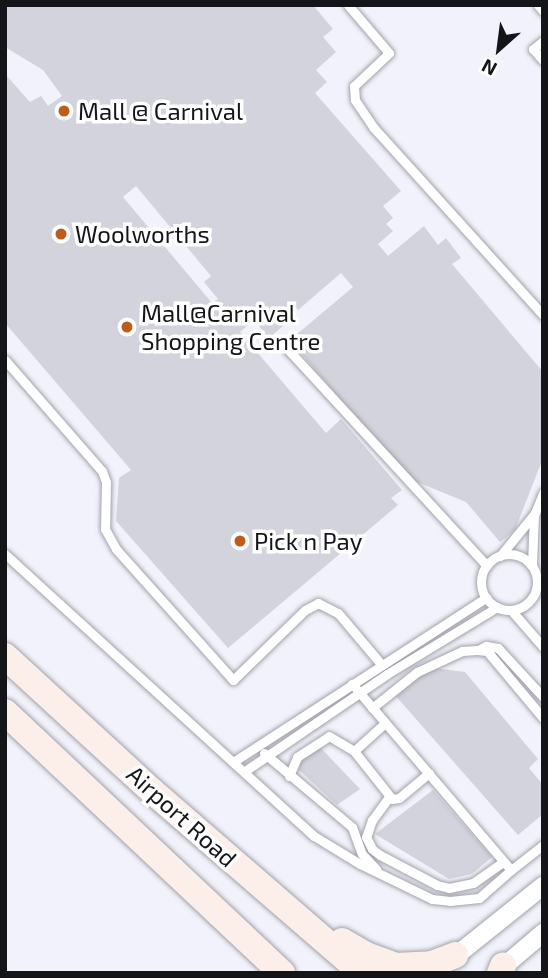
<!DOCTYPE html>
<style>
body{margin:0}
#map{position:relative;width:548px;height:978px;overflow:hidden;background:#f1f2fb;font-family:"Exo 2",sans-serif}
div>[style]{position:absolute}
.building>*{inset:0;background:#d2d3dc}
.roads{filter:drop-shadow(0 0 2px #a2a3ab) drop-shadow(0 0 2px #a2a3ab)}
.service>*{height:9px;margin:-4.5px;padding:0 4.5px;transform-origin:4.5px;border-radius:4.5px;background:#fff}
.service>.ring{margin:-4.5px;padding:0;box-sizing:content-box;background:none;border:9px solid #fff;border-radius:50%}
.minor>*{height:18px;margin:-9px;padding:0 9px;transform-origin:9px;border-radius:9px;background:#fff}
.secondary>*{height:26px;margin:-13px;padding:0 13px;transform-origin:13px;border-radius:13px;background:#fcefe9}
.dots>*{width:19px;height:19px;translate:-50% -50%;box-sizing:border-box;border:4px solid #fff;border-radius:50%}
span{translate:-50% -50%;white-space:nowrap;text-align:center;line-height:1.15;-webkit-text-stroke:7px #fff;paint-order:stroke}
.poi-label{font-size:24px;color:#141518}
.left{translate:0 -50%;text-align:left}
.street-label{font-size:24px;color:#141518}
.frame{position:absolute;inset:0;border:7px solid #141518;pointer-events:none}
.north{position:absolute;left:464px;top:14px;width:70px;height:70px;-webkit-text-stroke:5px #fff;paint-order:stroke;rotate:208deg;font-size:19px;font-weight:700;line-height:28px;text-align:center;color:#141518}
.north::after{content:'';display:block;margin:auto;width:24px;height:32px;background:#141518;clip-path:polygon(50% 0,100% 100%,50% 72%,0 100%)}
</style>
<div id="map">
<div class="building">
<div style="clip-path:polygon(evenodd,5px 5px,313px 5px,333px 29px,323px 37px,336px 52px,316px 70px,327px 82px,315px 93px,401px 191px,383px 206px,393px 218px,386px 224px,393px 231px,378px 244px,388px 256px,424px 226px,438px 245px,446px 238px,461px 258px,452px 264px,543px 372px,543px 458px,515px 530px,500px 542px,466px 502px,405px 477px,290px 340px,353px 287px,341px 273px,298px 310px,295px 306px,279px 320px,284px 325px,269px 338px,254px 320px,240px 332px,326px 433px,341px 419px,402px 490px,391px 498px,398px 505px,228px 648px,116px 521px,119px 478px,131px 470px,5px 323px,5px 74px,30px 102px,41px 96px,48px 106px,62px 96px,43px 70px,5px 47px,5px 5px,136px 186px,211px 276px,204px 282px,218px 299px,212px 303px,123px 197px,136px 186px)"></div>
<div style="clip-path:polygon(434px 668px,465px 672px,538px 759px,529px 768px,543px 785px,543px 814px,518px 835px,394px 694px)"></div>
<div style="clip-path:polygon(316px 743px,360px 789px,337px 805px,299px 770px,301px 754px)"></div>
<div style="clip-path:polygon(433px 790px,492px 857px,472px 874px,449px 879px,375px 834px)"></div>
</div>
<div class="roads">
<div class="service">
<div style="left:348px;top:5px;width:63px;rotate:49.5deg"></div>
<div style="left:389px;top:53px;width:48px;rotate:136.7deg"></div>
<div style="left:354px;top:86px;width:14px;rotate:86deg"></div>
<div style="left:355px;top:100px;width:34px;rotate:56deg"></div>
<div style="left:374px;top:128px;width:252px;rotate:47.9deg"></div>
<div style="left:538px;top:5px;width:8px;rotate:50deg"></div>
<div style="left:543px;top:41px;width:13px;rotate:141deg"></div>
<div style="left:533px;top:49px;width:15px;rotate:48deg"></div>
<div style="left:283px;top:344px;width:301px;rotate:47.4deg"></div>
<div style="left:5px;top:360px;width:147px;rotate:48.9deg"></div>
<div style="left:102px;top:471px;width:12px;rotate:70deg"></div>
<div style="left:106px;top:482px;width:47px;rotate:91.2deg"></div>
<div style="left:105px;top:529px;width:23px;rotate:61deg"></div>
<div style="left:116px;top:549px;width:176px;rotate:48.2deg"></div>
<div style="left:233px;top:680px;width:100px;rotate:-44.2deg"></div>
<div style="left:305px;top:610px;width:15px;rotate:-28deg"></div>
<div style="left:318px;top:603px;width:22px;rotate:27deg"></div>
<div style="left:338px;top:613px;width:67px;rotate:49.9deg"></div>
<div style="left:5px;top:554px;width:418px;rotate:42.4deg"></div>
<div style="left:314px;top:836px;width:54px;rotate:31.3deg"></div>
<div style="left:360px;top:864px;width:80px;rotate:25.9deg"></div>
<div style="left:432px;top:899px;width:18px;rotate:6deg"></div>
<div style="left:450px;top:901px;width:29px;rotate:-6deg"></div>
<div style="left:479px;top:898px;width:43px;rotate:-41.2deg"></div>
<div style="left:511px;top:870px;width:245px;rotate:-130.5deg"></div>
<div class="ring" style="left:481px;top:554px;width:47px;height:47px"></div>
<div style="left:500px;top:556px;width:55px;rotate:-50.9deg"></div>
<div style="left:535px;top:513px;width:22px;rotate:-68deg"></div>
<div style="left:532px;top:566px;width:51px;rotate:-87.8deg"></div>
<div style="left:511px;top:610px;width:49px;rotate:49.1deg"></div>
<div style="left:480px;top:649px;width:7px;rotate:-27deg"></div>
<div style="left:486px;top:646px;width:12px;rotate:9deg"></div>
<div style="left:498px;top:648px;width:67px;rotate:47.4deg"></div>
<div style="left:372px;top:708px;width:58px;rotate:-38.7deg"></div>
<div style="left:417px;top:672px;width:50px;rotate:-25deg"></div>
<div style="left:462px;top:651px;width:15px;rotate:-4deg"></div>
<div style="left:477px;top:650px;width:10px;rotate:6deg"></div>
<div style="left:487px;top:651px;width:87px;rotate:50.1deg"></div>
<div style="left:354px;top:751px;width:42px;rotate:-42.1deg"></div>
<div style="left:264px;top:753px;width:115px;rotate:40.1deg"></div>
<div style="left:352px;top:827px;width:29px;rotate:70deg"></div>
<div style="left:362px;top:854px;width:21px;rotate:47deg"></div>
<div style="left:233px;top:762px;width:302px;rotate:-33deg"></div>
<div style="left:245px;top:771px;width:172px;rotate:-34.3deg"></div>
<div style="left:387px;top:674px;width:129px;rotate:-31.3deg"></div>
<div style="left:289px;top:776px;width:21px;rotate:-67deg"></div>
<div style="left:297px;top:757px;width:38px;rotate:-33deg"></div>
<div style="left:329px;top:736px;width:29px;rotate:31deg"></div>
<div style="left:354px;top:751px;width:61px;rotate:51.6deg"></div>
<div style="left:392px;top:799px;width:7px;rotate:-8deg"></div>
<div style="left:399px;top:798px;width:39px;rotate:-40deg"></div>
<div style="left:389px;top:797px;width:29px;rotate:126deg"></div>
<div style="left:372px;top:820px;width:18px;rotate:109deg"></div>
<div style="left:366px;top:837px;width:13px;rotate:63deg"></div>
<div style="left:372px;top:849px;width:10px;rotate:37deg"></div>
<div style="left:380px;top:855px;width:64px;rotate:27.8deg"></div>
<div style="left:437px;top:885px;width:12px;rotate:14deg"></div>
<div style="left:449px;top:888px;width:25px;rotate:-12deg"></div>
<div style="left:473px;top:883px;width:37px;rotate:-35deg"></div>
<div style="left:511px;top:870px;width:41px;rotate:-38deg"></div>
</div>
<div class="minor">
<div style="left:448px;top:962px;width:122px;rotate:-38.7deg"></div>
<div style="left:496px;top:973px;width:62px;rotate:-40.4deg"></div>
</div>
<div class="secondary">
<div style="left:5px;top:656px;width:200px;rotate:42.6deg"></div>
<div style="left:152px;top:791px;width:278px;rotate:40.9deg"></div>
<div style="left:5px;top:712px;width:381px;rotate:43.3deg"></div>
<div style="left:342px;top:941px;width:28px;rotate:30deg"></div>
<div style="left:366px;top:955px;width:32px;rotate:20deg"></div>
<div style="left:396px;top:966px;width:36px;rotate:-3deg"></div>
<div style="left:432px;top:964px;width:25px;rotate:-21deg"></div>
<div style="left:500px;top:973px;width:8px;rotate:-67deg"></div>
</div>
</div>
<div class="dots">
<div style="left:64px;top:111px;background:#bd5c1b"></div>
<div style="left:61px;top:234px;background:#bd5c1b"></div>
<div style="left:127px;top:327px;background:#bd5c1b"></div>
<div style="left:240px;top:541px;background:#bd5c1b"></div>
</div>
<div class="poi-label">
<span class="left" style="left:78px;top:111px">Mall @ Carnival</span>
<span class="left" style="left:75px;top:234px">Woolworths</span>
<span class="left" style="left:141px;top:327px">Mall@Carnival<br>Shopping Centre</span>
<span class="left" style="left:254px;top:541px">Pick n Pay</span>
</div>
<div class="street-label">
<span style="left:182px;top:816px;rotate:42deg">Airport Road</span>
</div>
<div class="frame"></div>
<div class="north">N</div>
</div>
